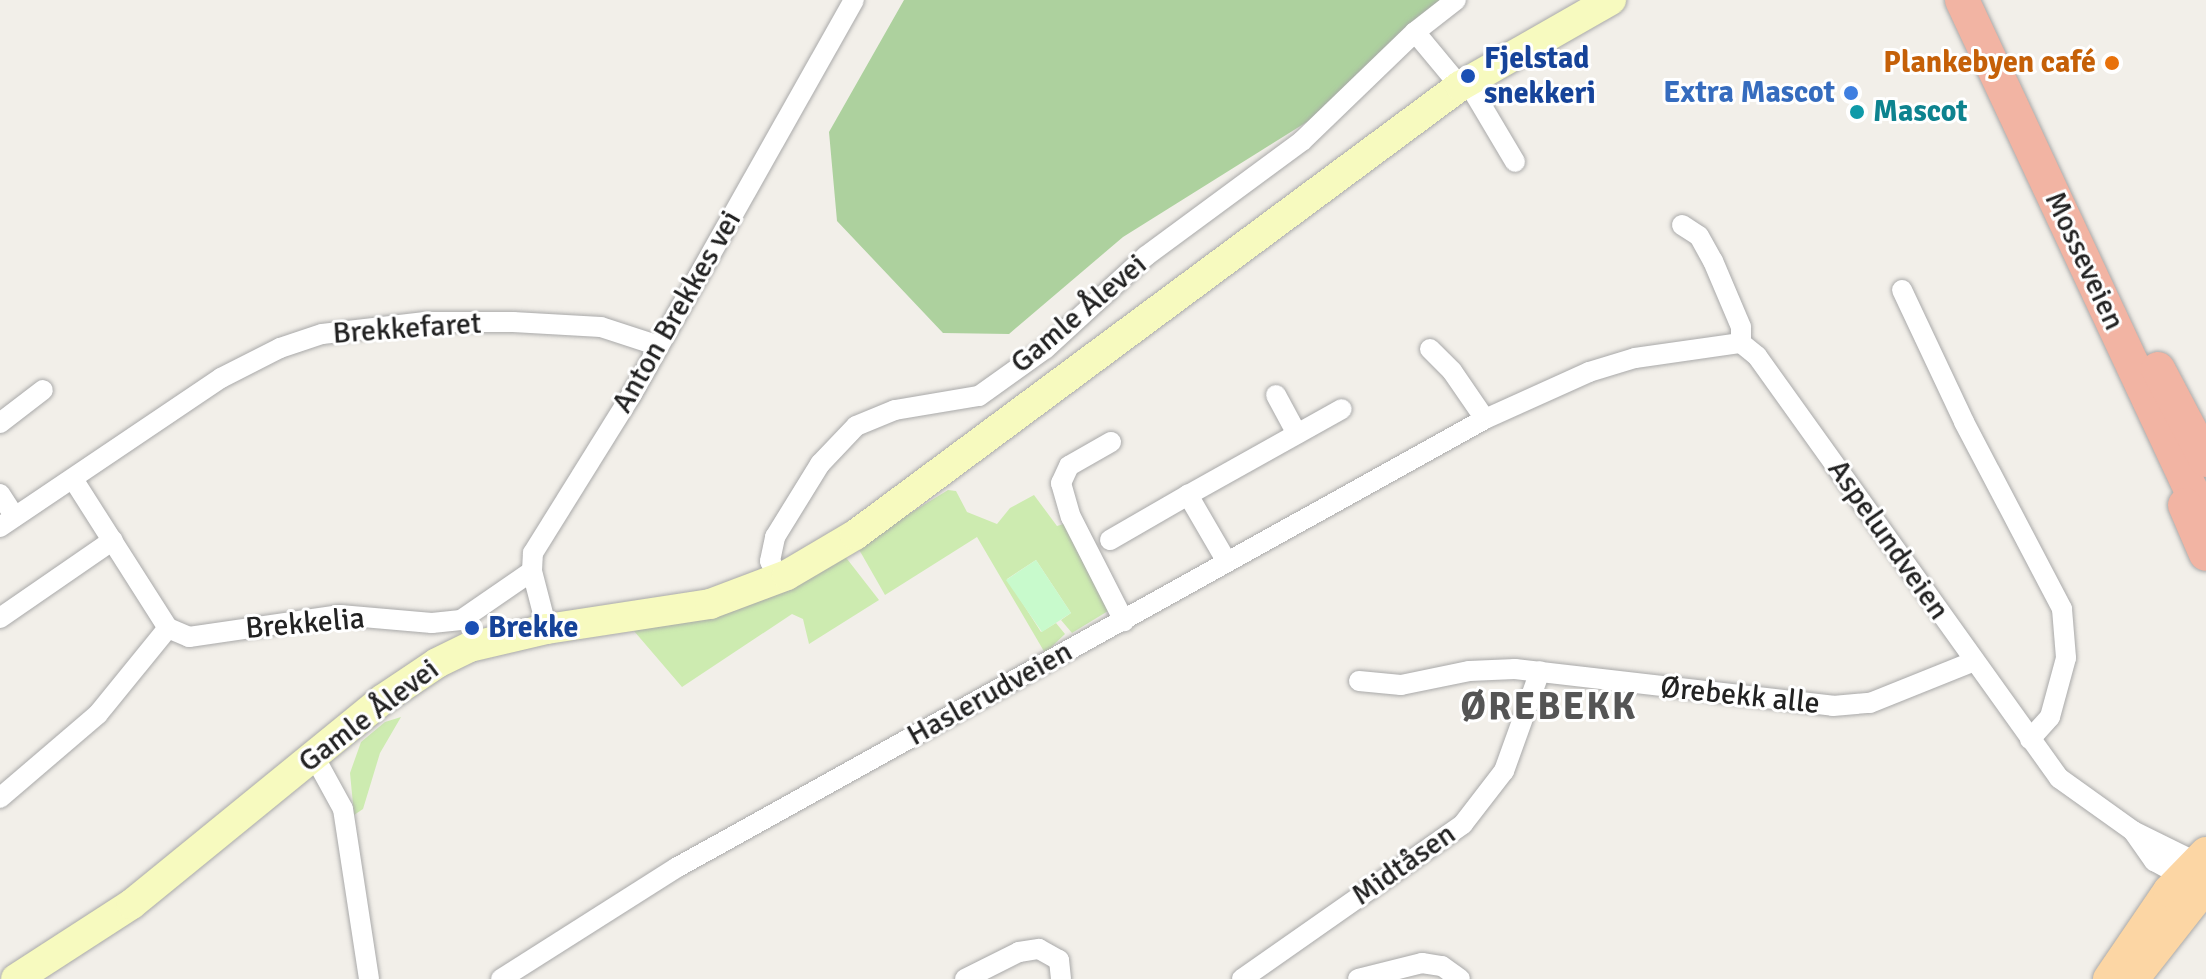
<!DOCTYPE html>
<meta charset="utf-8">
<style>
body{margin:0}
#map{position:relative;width:2206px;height:979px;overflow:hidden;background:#f2efe9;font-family:Signika,sans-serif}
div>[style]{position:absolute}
.grass>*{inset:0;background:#cdebb0}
.forest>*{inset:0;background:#add19e}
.park>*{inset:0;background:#c8facc}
.roads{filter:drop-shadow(0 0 2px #a9a9a9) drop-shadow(0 0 2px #a9a9a9)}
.minor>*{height:20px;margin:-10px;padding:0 10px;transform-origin:10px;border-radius:10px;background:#fff}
.secondary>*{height:30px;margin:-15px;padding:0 15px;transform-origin:15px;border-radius:15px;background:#f7fabf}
.primary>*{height:32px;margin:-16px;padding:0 16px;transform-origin:16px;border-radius:16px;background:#fcd6a4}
.trunk>*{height:34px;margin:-17px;padding:0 17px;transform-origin:17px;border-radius:17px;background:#f2b4a3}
.dots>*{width:22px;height:22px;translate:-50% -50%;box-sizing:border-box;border:4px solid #fff;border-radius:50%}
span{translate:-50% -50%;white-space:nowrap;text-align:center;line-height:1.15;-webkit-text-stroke:6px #fff;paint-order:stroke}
.transit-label{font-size:30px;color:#164399;font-weight:700}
.left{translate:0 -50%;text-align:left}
.food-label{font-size:30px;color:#c56008;font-weight:700}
.right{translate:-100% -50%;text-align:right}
.shop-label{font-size:30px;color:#366cbe;font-weight:700}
.culture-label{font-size:30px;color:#0d838f;font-weight:700}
.street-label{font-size:30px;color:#222}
.district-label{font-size:38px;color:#555;font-weight:700;letter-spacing:2px}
</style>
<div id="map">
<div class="grass">
<div style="clip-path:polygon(948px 490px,956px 491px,967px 512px,997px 524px,1010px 508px,1034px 495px,1057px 526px,1067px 523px,1105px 595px,1108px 611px,1072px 633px,1061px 620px,1071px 613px,1036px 560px,1007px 579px,1041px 632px,1056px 623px,1065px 634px,1045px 653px,977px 537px,885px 595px,857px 546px)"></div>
<div style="clip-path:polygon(844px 555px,879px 600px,809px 644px,803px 619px,792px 614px,682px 687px,634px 631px,710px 615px)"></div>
<div style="clip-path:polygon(401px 717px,380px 753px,363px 809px,354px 815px,350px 773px,361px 742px,385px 722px)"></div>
</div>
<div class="forest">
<div style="clip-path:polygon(904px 0,1444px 0,1326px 110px,1123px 237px,1009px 334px,943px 333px,837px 221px,829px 132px)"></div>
</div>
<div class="park">
<div style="clip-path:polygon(1036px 560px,1071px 613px,1042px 632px,1006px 580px)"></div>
</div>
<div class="roads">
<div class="minor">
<div style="left:1415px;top:32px;width:52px;rotate:-38deg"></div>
<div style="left:1467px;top:81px;width:94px;rotate:59.3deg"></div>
<div style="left:1682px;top:225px;width:20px;rotate:33deg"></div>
<div style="left:1699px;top:236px;width:29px;rotate:61deg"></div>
<div style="left:1713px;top:261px;width:72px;rotate:67deg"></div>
<div style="left:1741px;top:327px;width:16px;rotate:90deg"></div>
<div style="left:1741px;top:343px;width:21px;rotate:39deg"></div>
<div style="left:1757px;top:356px;width:519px;rotate:54.41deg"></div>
<div style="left:2059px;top:778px;width:91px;rotate:35.6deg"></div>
<div style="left:2133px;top:831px;width:70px;rotate:26.2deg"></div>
<div style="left:2196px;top:862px;width:11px;rotate:63deg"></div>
<div style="left:1902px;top:290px;width:146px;rotate:64.8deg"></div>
<div style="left:1964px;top:422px;width:211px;rotate:62.3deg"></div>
<div style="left:2062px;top:609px;width:49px;rotate:85.3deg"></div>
<div style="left:2066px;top:658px;width:61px;rotate:105.2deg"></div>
<div style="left:2050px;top:717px;width:30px;rotate:132deg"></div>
<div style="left:1430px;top:349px;width:31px;rotate:45deg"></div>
<div style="left:1452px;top:371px;width:58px;rotate:55.5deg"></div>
<div style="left:1276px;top:395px;width:44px;rotate:61.7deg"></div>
<div style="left:0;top:423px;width:54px;rotate:-37.5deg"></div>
<div style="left:1111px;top:442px;width:48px;rotate:150.3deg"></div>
<div style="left:1069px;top:466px;width:19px;rotate:115deg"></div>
<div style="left:1061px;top:483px;width:35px;rotate:74deg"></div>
<div style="left:1071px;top:517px;width:117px;rotate:63deg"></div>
<div style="left:73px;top:479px;width:177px;rotate:57.5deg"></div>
<div style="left:168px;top:628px;width:23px;rotate:23deg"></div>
<div style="left:189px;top:637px;width:153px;rotate:-8.3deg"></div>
<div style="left:340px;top:615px;width:92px;rotate:5deg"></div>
<div style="left:432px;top:623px;width:29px;rotate:-6deg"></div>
<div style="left:461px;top:620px;width:86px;rotate:-34.6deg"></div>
<div style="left:0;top:494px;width:27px;rotate:57deg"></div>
<div style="left:0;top:527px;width:267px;rotate:-34deg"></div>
<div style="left:221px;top:378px;width:66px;rotate:-27deg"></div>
<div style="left:280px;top:348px;width:44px;rotate:-18.4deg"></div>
<div style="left:322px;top:334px;width:104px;rotate:-6.6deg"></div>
<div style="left:425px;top:322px;width:88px"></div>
<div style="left:513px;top:322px;width:88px;rotate:3.3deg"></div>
<div style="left:601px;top:327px;width:58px;rotate:18.1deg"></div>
<div style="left:1110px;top:540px;width:90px;rotate:-30deg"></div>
<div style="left:1227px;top:562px;width:78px;rotate:-120.2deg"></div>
<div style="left:1188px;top:495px;width:176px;rotate:-29.2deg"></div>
<div style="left:779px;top:578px;width:19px;rotate:-118deg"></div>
<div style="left:770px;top:561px;width:25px;rotate:-78deg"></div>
<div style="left:775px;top:537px;width:86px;rotate:-58.3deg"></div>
<div style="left:820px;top:464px;width:52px;rotate:-46.5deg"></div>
<div style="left:856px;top:426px;width:42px;rotate:-22.3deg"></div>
<div style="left:895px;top:410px;width:85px;rotate:-9.5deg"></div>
<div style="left:979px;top:396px;width:81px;rotate:-35.5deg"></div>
<div style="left:1045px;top:349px;width:137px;rotate:-42.6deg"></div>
<div style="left:1146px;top:256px;width:194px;rotate:-36.4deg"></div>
<div style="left:1302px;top:141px;width:157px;rotate:-44deg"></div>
<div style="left:1415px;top:32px;width:70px;rotate:50.2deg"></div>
<div style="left:0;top:618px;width:137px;rotate:-34.6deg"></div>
<div style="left:547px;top:629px;width:60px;rotate:-104.5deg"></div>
<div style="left:532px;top:571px;width:18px;rotate:-87deg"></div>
<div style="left:533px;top:553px;width:187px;rotate:-58.1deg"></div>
<div style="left:632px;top:394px;width:452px;rotate:-60.6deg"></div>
<div style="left:1359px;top:681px;width:42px;rotate:5.4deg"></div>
<div style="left:1401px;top:685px;width:69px;rotate:-11.6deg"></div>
<div style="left:1469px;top:671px;width:46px;rotate:-2.5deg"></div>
<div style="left:1515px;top:669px;width:320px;rotate:6.6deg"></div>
<div style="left:1833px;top:706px;width:37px;rotate:-5deg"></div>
<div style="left:1870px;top:703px;width:110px;rotate:-21.9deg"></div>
<div style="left:314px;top:756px;width:60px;rotate:61.3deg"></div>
<div style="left:343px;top:809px;width:172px;rotate:81.3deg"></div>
<div style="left:0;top:798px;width:129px;rotate:-40.6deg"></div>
<div style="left:98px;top:714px;width:111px;rotate:-50.9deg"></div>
<div style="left:2133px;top:831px;width:37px;rotate:55deg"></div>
<div style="left:2154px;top:861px;width:42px;rotate:28.4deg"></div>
<div style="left:501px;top:979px;width:207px;rotate:-32.4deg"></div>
<div style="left:676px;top:868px;width:925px;rotate:-29.03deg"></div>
<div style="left:1485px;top:419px;width:114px;rotate:-24.3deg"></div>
<div style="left:1589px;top:372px;width:48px;rotate:-16.9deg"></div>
<div style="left:1635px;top:358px;width:107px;rotate:-8.1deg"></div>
<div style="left:965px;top:979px;width:60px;rotate:-26.6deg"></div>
<div style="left:1019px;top:952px;width:20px;rotate:-9deg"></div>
<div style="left:1039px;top:949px;width:23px;rotate:29deg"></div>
<div style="left:1059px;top:960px;width:19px;rotate:84deg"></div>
<div style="left:1242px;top:979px;width:270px;rotate:-35deg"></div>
<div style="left:1463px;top:824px;width:67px;rotate:-52.3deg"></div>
<div style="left:1504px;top:771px;width:106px;rotate:-70.2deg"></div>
<div style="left:1358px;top:979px;width:66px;rotate:-14deg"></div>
<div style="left:1422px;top:963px;width:20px;rotate:9deg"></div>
<div style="left:1442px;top:966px;width:22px;rotate:36deg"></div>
</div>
<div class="secondary">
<div style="left:16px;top:979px;width:138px;rotate:-32.9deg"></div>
<div style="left:132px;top:904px;width:323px;rotate:-39.2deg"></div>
<div style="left:382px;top:700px;width:66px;rotate:-33.9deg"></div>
<div style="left:437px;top:663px;width:37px;rotate:-26deg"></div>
<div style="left:470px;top:647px;width:79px;rotate:-13.2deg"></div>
<div style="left:547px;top:629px;width:165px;rotate:-8.7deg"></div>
<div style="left:710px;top:604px;width:82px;rotate:-20.6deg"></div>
<div style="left:787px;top:575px;width:79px;rotate:-30.5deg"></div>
<div style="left:855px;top:535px;width:753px;rotate:-36.58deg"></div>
<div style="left:1460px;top:86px;width:174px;rotate:-29.7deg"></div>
</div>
<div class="primary">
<div style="left:2109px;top:979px;width:107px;rotate:-55.7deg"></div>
<div style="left:2169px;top:891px;width:53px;rotate:-45.8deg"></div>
<div style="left:2133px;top:979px;width:118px;rotate:-51.9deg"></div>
</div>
<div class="trunk">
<div style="left:1962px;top:0;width:576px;rotate:64.95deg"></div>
<div style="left:2158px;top:369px;width:103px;rotate:62.2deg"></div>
<div style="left:2185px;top:505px;width:53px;rotate:66.8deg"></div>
</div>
</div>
<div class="dots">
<div style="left:2112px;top:63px;background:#e8710a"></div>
<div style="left:1468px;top:76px;background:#1a4fb4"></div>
<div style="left:1851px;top:93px;background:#3f7fe0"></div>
<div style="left:1857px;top:112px;background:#0f9aa8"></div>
<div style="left:472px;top:628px;background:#1a4fb4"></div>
</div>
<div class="transit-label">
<span class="left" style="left:1484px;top:76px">Fjelstad<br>snekkeri</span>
<span class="left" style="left:488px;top:628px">Brekke</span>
</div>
<div class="food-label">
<span class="right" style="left:2096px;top:63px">Plankebyen café</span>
</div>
<div class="shop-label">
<span class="right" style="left:1835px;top:93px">Extra Mascot</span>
</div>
<div class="culture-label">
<span class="left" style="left:1873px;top:112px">Mascot</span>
</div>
<div class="street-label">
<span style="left:2084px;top:261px;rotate:65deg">Mosseveien</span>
<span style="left:677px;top:312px;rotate:-60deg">Anton Brekkes vei</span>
<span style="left:1079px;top:314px;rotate:-40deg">Gamle Ålevei</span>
<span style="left:407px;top:329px;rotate:-4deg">Brekkefaret</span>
<span style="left:1888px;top:540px;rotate:55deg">Aspelundveien</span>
<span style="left:305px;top:624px;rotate:-5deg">Brekkelia</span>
<span style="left:990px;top:694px;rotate:-29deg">Haslerudveien</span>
<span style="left:1740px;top:696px;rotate:6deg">Ørebekk alle</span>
<span style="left:369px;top:716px;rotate:-37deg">Gamle Ålevei</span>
<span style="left:1404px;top:865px;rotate:-35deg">Midtåsen</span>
</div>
<div class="district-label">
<span style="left:1549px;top:707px">ØREBEKK</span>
</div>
</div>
